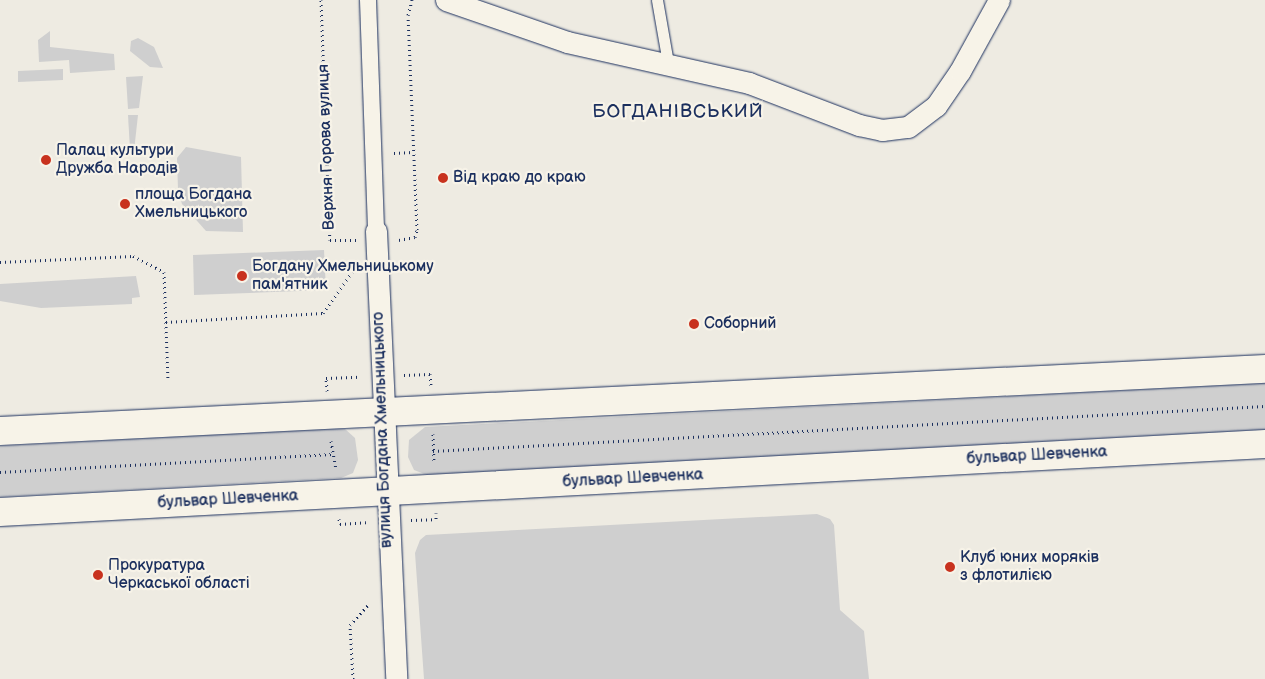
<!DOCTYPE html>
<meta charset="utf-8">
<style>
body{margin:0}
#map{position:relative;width:1265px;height:679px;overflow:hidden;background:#eeebe2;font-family:"Balsamiq Sans",sans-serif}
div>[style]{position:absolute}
.green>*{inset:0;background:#cfcfcf}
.path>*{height:3px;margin-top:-1.5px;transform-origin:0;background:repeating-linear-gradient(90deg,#1b2f5e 0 1px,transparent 0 5px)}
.roads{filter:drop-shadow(0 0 1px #1b2f5e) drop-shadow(0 0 1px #1b2f5e)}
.service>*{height:11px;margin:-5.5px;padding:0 5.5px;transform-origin:5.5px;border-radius:5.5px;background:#f7f3e8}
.pedestrian>*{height:16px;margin:-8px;padding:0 8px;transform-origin:8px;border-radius:8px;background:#f7f3e8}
.minor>*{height:21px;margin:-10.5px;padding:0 10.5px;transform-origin:10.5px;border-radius:10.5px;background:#f7f3e8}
.secondary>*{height:28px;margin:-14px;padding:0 14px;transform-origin:14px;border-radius:14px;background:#f7f3e8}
.dots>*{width:14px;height:14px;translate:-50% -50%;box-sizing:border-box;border:2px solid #f7f3e8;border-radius:50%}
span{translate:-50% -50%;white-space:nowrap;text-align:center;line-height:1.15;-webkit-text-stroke:4.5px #f7f3e8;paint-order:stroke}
.street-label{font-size:16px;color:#1b2f5e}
.poi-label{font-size:16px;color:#1b2f5e}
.left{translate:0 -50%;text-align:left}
.quarter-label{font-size:19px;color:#1b2f5e;letter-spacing:1px}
</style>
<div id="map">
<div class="green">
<div style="clip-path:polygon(50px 31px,50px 47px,114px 54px,115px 70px,70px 73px,69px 60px,39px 62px,38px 40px)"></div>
<div style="clip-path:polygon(138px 38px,154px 47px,163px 68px,150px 67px,130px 51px,131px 41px)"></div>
<div style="clip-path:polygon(63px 69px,63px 80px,18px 82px,18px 71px)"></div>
<div style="clip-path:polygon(143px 76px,139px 108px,128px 109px,126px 77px)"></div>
<div style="clip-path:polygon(128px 115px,138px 115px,134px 151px,130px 150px)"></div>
<div style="clip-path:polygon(186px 147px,241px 157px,243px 232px,206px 231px,182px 204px,178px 190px,177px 158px)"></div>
<div style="clip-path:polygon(324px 250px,326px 290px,194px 295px,193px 255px)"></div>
<div style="clip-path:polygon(136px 276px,140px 297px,132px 298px,132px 304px,41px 308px,0 301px,0 284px)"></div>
<div style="clip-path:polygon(1265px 383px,1265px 430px,427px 475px,414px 470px,408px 457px,409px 440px,425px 427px)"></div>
<div style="clip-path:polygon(338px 428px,345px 429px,355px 438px,358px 460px,353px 473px,341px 478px,0 497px,0 446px)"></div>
<div style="clip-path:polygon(817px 514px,830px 519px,834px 525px,840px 610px,864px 631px,869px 679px,424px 679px,415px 553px,420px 540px,426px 535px)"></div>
</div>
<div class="path">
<div style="left:321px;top:0;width:240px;rotate:87.9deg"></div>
<div style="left:330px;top:240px;width:26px"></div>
<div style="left:394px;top:153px;width:19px;rotate:-3deg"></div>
<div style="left:399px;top:240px;width:16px;rotate:-11deg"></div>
<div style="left:415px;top:237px;width:7px;rotate:-74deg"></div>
<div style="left:417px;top:230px;width:215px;rotate:-92.4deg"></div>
<div style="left:408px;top:15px;width:16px;rotate:-75deg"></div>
<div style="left:0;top:262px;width:133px;rotate:-2.6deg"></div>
<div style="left:133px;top:256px;width:35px;rotate:27deg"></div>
<div style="left:164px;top:272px;width:108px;rotate:87.9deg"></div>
<div style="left:166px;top:322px;width:157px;rotate:-3.3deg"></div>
<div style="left:323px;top:313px;width:55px;rotate:-54.6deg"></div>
<div style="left:404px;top:375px;width:26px;rotate:-2deg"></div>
<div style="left:430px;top:374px;width:12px;rotate:85deg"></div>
<div style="left:327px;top:391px;width:13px;rotate:-94deg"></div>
<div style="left:326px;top:378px;width:34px;rotate:-2deg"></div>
<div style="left:433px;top:434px;width:29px;rotate:88deg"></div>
<div style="left:331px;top:441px;width:28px;rotate:80deg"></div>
<div style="left:433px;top:451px;width:833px;rotate:-3.1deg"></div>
<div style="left:0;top:472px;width:333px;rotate:-3.1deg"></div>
<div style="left:339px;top:519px;width:5px;rotate:79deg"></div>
<div style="left:340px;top:524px;width:26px;rotate:-4deg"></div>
<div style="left:411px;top:520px;width:25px;rotate:-2deg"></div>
<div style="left:436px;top:519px;width:6px;rotate:-90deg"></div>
<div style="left:353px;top:679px;width:54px;rotate:-93.2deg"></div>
<div style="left:350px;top:625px;width:28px;rotate:-48deg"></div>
</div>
<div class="roads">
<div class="service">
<div style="left:657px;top:0;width:64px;rotate:80.1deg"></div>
</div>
<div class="pedestrian">
<div style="left:368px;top:0;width:231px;rotate:88deg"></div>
</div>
<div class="minor">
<div style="left:446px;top:0;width:128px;rotate:19.1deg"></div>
<div style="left:567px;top:42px;width:187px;rotate:12.7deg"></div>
<div style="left:749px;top:83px;width:118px;rotate:20.9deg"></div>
<div style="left:859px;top:125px;width:24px;rotate:12deg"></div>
<div style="left:882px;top:130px;width:26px;rotate:-7deg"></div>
<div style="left:908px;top:127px;width:35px;rotate:-37deg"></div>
<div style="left:936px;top:106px;width:42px;rotate:-55.6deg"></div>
<div style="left:960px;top:71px;width:81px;rotate:-61.2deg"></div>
<div style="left:376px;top:231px;width:448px;rotate:87.4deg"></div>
</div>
<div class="secondary">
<div style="left:0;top:431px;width:1267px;rotate:-2.81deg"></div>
<div style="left:0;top:512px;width:1267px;rotate:-3.08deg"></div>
</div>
</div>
<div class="dots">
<div style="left:46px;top:160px;background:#c8321e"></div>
<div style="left:443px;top:178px;background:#c8321e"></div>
<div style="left:125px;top:204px;background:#c8321e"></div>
<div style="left:242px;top:276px;background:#c8321e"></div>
<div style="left:694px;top:324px;background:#c8321e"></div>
<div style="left:950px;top:567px;background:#c8321e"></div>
<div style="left:98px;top:575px;background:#c8321e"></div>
</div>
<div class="street-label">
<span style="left:327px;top:147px;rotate:-92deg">Верхня Горова вулиця</span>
<span style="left:383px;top:430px;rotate:-92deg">вулиця Богдана Хмельницького</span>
<span style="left:1037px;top:456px;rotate:-3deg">бульвар Шевченка</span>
<span style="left:633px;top:479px;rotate:-3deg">бульвар Шевченка</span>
<span style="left:228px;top:500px;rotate:-3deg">бульвар Шевченка</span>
</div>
<div class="poi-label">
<span class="left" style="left:56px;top:160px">Палац культури<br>Дружба Народів</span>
<span class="left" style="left:453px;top:178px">Від краю до краю</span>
<span class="left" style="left:135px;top:204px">площа Богдана<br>Хмельницького</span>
<span class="left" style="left:252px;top:276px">Богдану Хмельницькому<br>пам'ятник</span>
<span class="left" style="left:704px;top:324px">Соборний</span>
<span class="left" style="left:960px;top:567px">Клуб юних моряків<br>з флотилією</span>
<span class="left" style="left:108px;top:575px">Прокуратура<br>Черкаської області</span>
</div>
<div class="quarter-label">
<span style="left:678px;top:112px">БОГДАНІВСЬКИЙ</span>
</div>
</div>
